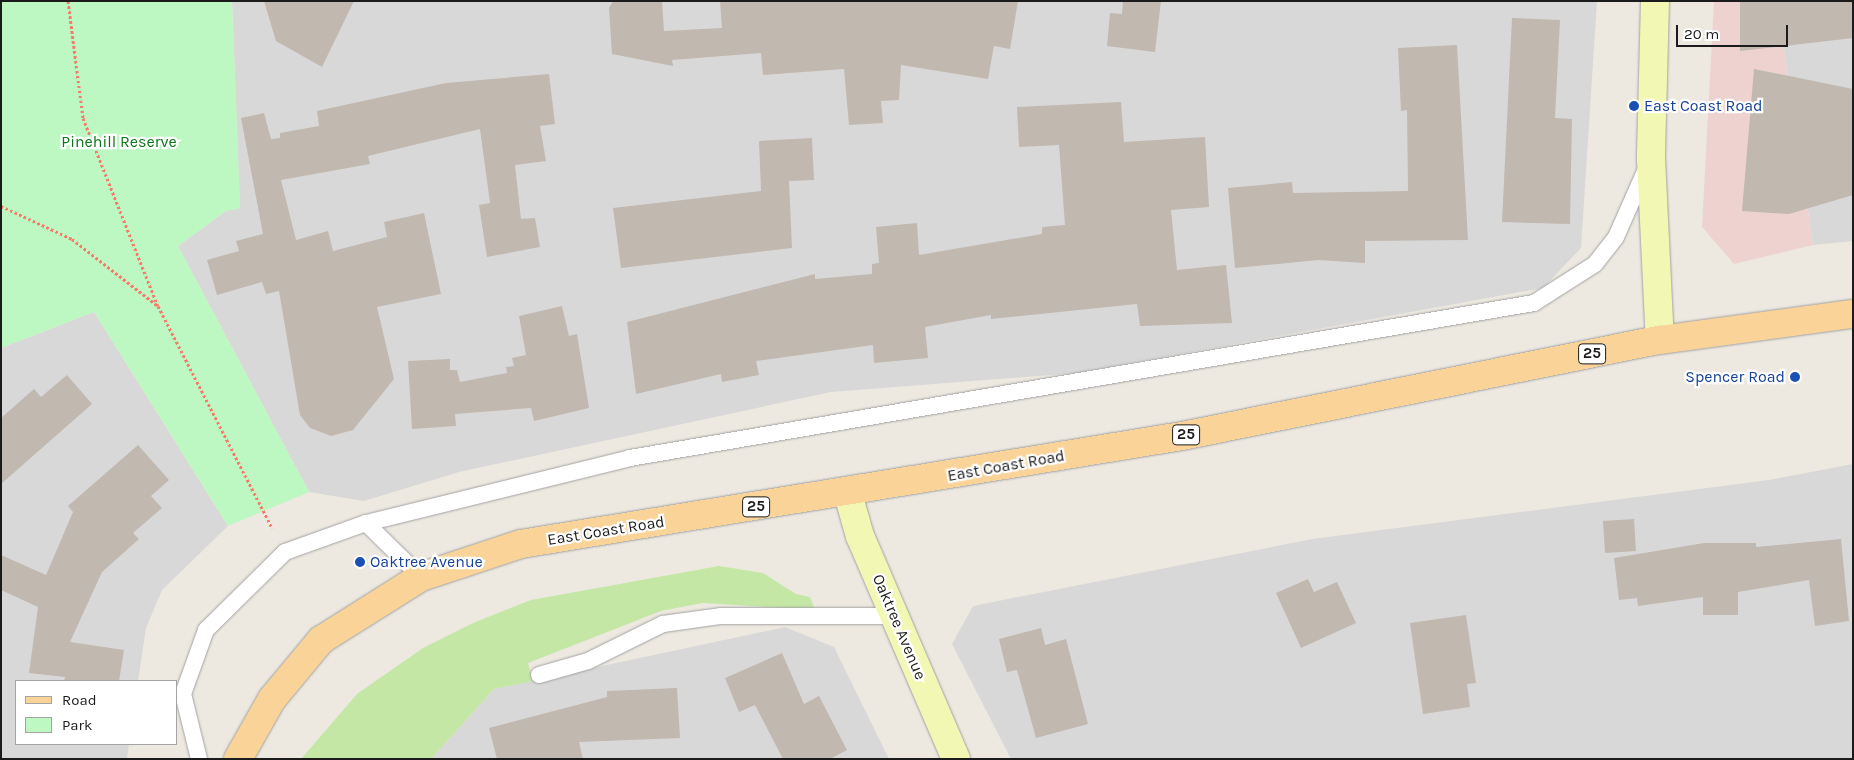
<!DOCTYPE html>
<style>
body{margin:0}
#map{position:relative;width:1854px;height:760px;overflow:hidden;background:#ede9e1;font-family:Karla,sans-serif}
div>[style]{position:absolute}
.residential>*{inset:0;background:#d9d8d8}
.commercial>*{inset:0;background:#eed2d0}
.grass>*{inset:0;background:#c4e7a6}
.park>*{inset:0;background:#bdf8c3}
.building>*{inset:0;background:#c1b8b0}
.path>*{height:3px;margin-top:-1.5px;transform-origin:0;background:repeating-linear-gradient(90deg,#f77b68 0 2.5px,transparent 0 5px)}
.roads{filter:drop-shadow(0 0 1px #a2a2a2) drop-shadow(0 0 1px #a2a2a2)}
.lane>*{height:16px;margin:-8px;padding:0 8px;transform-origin:8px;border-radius:8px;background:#fff}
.secondary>*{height:28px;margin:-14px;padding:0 14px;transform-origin:14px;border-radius:14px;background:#f2f8b4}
.primary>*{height:28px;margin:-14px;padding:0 14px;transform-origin:14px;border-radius:14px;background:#fad399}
.dots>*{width:14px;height:14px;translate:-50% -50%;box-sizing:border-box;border:2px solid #fff;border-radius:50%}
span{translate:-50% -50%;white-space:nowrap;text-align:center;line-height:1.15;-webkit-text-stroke:4.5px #fff;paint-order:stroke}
.shield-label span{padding:1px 4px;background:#fff;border:1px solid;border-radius:4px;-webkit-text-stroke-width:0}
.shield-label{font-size:15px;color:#1b1b1b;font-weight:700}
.transit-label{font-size:16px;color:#164399}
.left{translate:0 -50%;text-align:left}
.right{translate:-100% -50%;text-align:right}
.park-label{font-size:16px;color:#0d7619}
.street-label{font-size:16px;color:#1b1b1b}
.frame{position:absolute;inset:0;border:2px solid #1b1b1b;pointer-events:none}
.legend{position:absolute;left:15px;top:680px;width:162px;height:65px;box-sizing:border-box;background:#fff;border:1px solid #a4a4a4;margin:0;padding:6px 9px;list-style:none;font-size:15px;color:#1b1b1b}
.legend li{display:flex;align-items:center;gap:10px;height:25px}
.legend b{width:25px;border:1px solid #a4a4a4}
.scale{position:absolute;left:1676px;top:25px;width:112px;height:22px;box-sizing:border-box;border:2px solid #1b1b1b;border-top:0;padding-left:6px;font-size:15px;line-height:18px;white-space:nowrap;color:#1b1b1b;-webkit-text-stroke:4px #fff;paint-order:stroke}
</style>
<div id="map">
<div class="residential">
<div style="clip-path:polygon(232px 1px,1597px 1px,1581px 248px,1543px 288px,1076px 373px,831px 392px,459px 472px,364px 501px,309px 492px,178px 246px,226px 211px,240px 208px)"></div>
<div style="clip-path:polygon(1777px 1px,1853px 1px,1853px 241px,1813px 245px)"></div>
<div style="clip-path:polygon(94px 312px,228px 526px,162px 590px,146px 628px,138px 681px,16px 681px,16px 744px,129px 744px,127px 759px,1px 759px,1px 348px)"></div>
<div style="clip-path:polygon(1853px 464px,1853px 759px,1011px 759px,952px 644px,973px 606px,1312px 539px,1769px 480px)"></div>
<div style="clip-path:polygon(785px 627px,834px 647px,889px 759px,431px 759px,494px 689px)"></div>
</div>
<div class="commercial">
<div style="clip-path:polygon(1714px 1px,1777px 1px,1813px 245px,1734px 264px,1702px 227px)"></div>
</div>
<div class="grass">
<div style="clip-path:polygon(719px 566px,763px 573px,796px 594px,810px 597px,815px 610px,703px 603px,661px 611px,528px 663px,533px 681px,494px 689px,431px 759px,301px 759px,357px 694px,423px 648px,473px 623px,531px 600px)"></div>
</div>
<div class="park">
<div style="clip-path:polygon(1px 1px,232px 1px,240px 208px,226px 211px,178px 246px,309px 492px,228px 526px,94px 312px,1px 348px)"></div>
</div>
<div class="building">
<div style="clip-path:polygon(264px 1px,354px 1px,322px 67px,276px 41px)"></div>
<div style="clip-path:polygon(613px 1px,662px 1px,664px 31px,722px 28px,720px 1px,1018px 1px,1010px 49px,994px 46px,988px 79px,901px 65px,899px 100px,881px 101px,883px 123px,849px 125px,844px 69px,763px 75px,761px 53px,672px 60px,673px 66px,612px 54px,609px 8px)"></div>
<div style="clip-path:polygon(1123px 1px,1161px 1px,1155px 52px,1107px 46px,1110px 13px,1122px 14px)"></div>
<div style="clip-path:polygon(1740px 1px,1853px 1px,1853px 38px,1740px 51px)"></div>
<div style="clip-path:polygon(1512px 18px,1560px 20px,1555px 118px,1572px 119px,1570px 224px,1502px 222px)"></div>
<div style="clip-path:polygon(1457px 45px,1468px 240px,1365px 241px,1365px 263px,1318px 260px,1235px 268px,1228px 188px,1292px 182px,1293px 193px,1408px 191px,1407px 110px,1401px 111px,1398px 48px)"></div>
<div style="clip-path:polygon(1754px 69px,1853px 89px,1853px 195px,1789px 214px,1742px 211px)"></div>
<div style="clip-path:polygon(549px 74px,555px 124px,540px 126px,546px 161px,515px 165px,521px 219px,535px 218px,540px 247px,487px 257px,479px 205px,490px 203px,480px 129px,368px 156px,370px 164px,281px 180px,296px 240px,328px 231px,333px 251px,387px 237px,384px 222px,424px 213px,441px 294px,377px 307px,394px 379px,353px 430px,331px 436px,310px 428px,300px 415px,279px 291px,266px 294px,262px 282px,217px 295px,207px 260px,239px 251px,236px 241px,263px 234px,241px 118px,264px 113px,271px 139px,280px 138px,280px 133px,319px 126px,317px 111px,446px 83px)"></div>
<div style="clip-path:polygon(1121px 102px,1124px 142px,1205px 137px,1209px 207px,1171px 210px,1177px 270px,1226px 265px,1232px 323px,1140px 326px,1137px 304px,991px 319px,991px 315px,925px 327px,928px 358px,874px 363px,873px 345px,756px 361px,759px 375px,722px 382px,721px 374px,636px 394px,627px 322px,815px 274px,815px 279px,872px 274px,872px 264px,879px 263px,876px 227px,917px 223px,919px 255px,1042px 234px,1042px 227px,1065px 225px,1059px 145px,1019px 147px,1017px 107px)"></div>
<div style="clip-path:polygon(812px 138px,814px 180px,789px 181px,792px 248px,621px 268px,613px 208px,761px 191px,759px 141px)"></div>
<div style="clip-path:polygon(562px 306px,569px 336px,577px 334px,589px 408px,534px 421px,531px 408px,455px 414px,456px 426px,412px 429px,408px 361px,450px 359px,450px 370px,457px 370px,460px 382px,507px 373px,506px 367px,514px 366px,512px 358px,526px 355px,519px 316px)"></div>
<div style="clip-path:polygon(67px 375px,92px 404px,1px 484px,1px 418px,34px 389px,41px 397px)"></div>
<div style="clip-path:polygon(138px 445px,169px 480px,151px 496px,162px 508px,133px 533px,139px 539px,102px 572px,70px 642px,124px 650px,119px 681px,64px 681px,65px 677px,29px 673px,38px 607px,1px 590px,1px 555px,46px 575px,73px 512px,68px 506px)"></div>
<div style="clip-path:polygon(1634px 519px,1636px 551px,1605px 553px,1603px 521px)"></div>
<div style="clip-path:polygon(1841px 539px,1849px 621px,1815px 626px,1809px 580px,1738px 592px,1738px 615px,1703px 615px,1703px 597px,1638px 606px,1637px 598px,1619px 600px,1614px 558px,1704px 543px,1756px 543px,1756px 547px)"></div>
<div style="clip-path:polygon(1308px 579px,1314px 592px,1337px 582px,1356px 623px,1301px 648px,1276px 593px)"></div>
<div style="clip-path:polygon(1466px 615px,1476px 683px,1467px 684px,1470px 707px,1423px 714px,1410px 623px)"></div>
<div style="clip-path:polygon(1041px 628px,1045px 645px,1066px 639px,1088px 724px,1036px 738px,1017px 670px,1007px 672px,999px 639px)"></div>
<div style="clip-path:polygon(782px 653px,804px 704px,819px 696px,847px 750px,830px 759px,783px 759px,755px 705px,739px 712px,725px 678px)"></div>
<div style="clip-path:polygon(677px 688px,680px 738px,579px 742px,583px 759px,497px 759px,489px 728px,607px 697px,607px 691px)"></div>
</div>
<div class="path">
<div style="left:68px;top:1px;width:118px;rotate:82.7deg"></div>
<div style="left:83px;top:118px;width:202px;rotate:68.3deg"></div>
<div style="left:158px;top:306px;width:250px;rotate:62.8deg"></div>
<div style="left:1px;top:206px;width:78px;rotate:24.9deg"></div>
<div style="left:72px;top:239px;width:109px;rotate:37.9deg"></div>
</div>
<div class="roads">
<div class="lane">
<div style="left:366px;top:523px;width:272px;rotate:-13.8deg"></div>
<div style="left:630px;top:458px;width:917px;rotate:-9.73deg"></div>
<div style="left:1534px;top:303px;width:72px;rotate:-32.6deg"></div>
<div style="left:1595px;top:264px;width:34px;rotate:-52deg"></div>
<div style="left:1616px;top:237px;width:77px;rotate:-66.1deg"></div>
<div style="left:539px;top:675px;width:51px;rotate:-15.9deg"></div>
<div style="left:588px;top:661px;width:84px;rotate:-26.3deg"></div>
<div style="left:663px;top:624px;width:59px;rotate:-7.9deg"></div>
<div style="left:721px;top:616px;width:173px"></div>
<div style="left:199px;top:759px;width:67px;rotate:-103.8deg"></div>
<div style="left:183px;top:694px;width:68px;rotate:-70.2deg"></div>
<div style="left:206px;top:630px;width:111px;rotate:-44.6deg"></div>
<div style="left:285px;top:552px;width:86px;rotate:-19.7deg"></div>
<div style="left:366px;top:523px;width:77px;rotate:44.5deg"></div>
</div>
<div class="secondary">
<div style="left:1655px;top:1px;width:158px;rotate:91.5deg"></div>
<div style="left:1651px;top:159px;width:181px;rotate:87.2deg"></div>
<div style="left:848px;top:494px;width:44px;rotate:74.1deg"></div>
<div style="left:860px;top:536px;width:243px;rotate:66.7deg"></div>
</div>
<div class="primary">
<div style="left:238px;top:759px;width:69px;rotate:-60.5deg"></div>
<div style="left:272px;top:699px;width:77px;rotate:-50.3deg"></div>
<div style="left:321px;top:640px;width:118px;rotate:-32.2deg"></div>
<div style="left:421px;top:577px;width:105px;rotate:-18.3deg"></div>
<div style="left:521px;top:544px;width:670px;rotate:-9.28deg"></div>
<div style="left:1182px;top:436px;width:488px;rotate:-11.4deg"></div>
<div style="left:1660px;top:340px;width:195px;rotate:-7.7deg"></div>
</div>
</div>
<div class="dots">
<div style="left:1634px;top:106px;background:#1a4fb4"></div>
<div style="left:1795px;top:377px;background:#1a4fb4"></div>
<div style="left:360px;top:562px;background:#1a4fb4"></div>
</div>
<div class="shield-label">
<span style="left:1592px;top:354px">25</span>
<span style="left:1186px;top:435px">25</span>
<span style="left:756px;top:507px">25</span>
</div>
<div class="transit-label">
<span class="left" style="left:1644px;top:106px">East Coast Road</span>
<span class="right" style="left:1785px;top:377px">Spencer Road</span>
<span class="left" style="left:370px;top:562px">Oaktree Avenue</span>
</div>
<div class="park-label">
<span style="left:119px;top:142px">Pinehill Reserve</span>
</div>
<div class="street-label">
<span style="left:1006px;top:466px;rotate:-10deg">East Coast Road</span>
<span style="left:606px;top:531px;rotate:-9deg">East Coast Road</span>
<span style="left:899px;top:627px;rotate:67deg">Oaktree Avenue</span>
</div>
<div class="frame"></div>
<ul class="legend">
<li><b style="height:6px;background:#fad399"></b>Road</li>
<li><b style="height:14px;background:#bdf8c3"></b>Park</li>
</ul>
<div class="scale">20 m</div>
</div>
